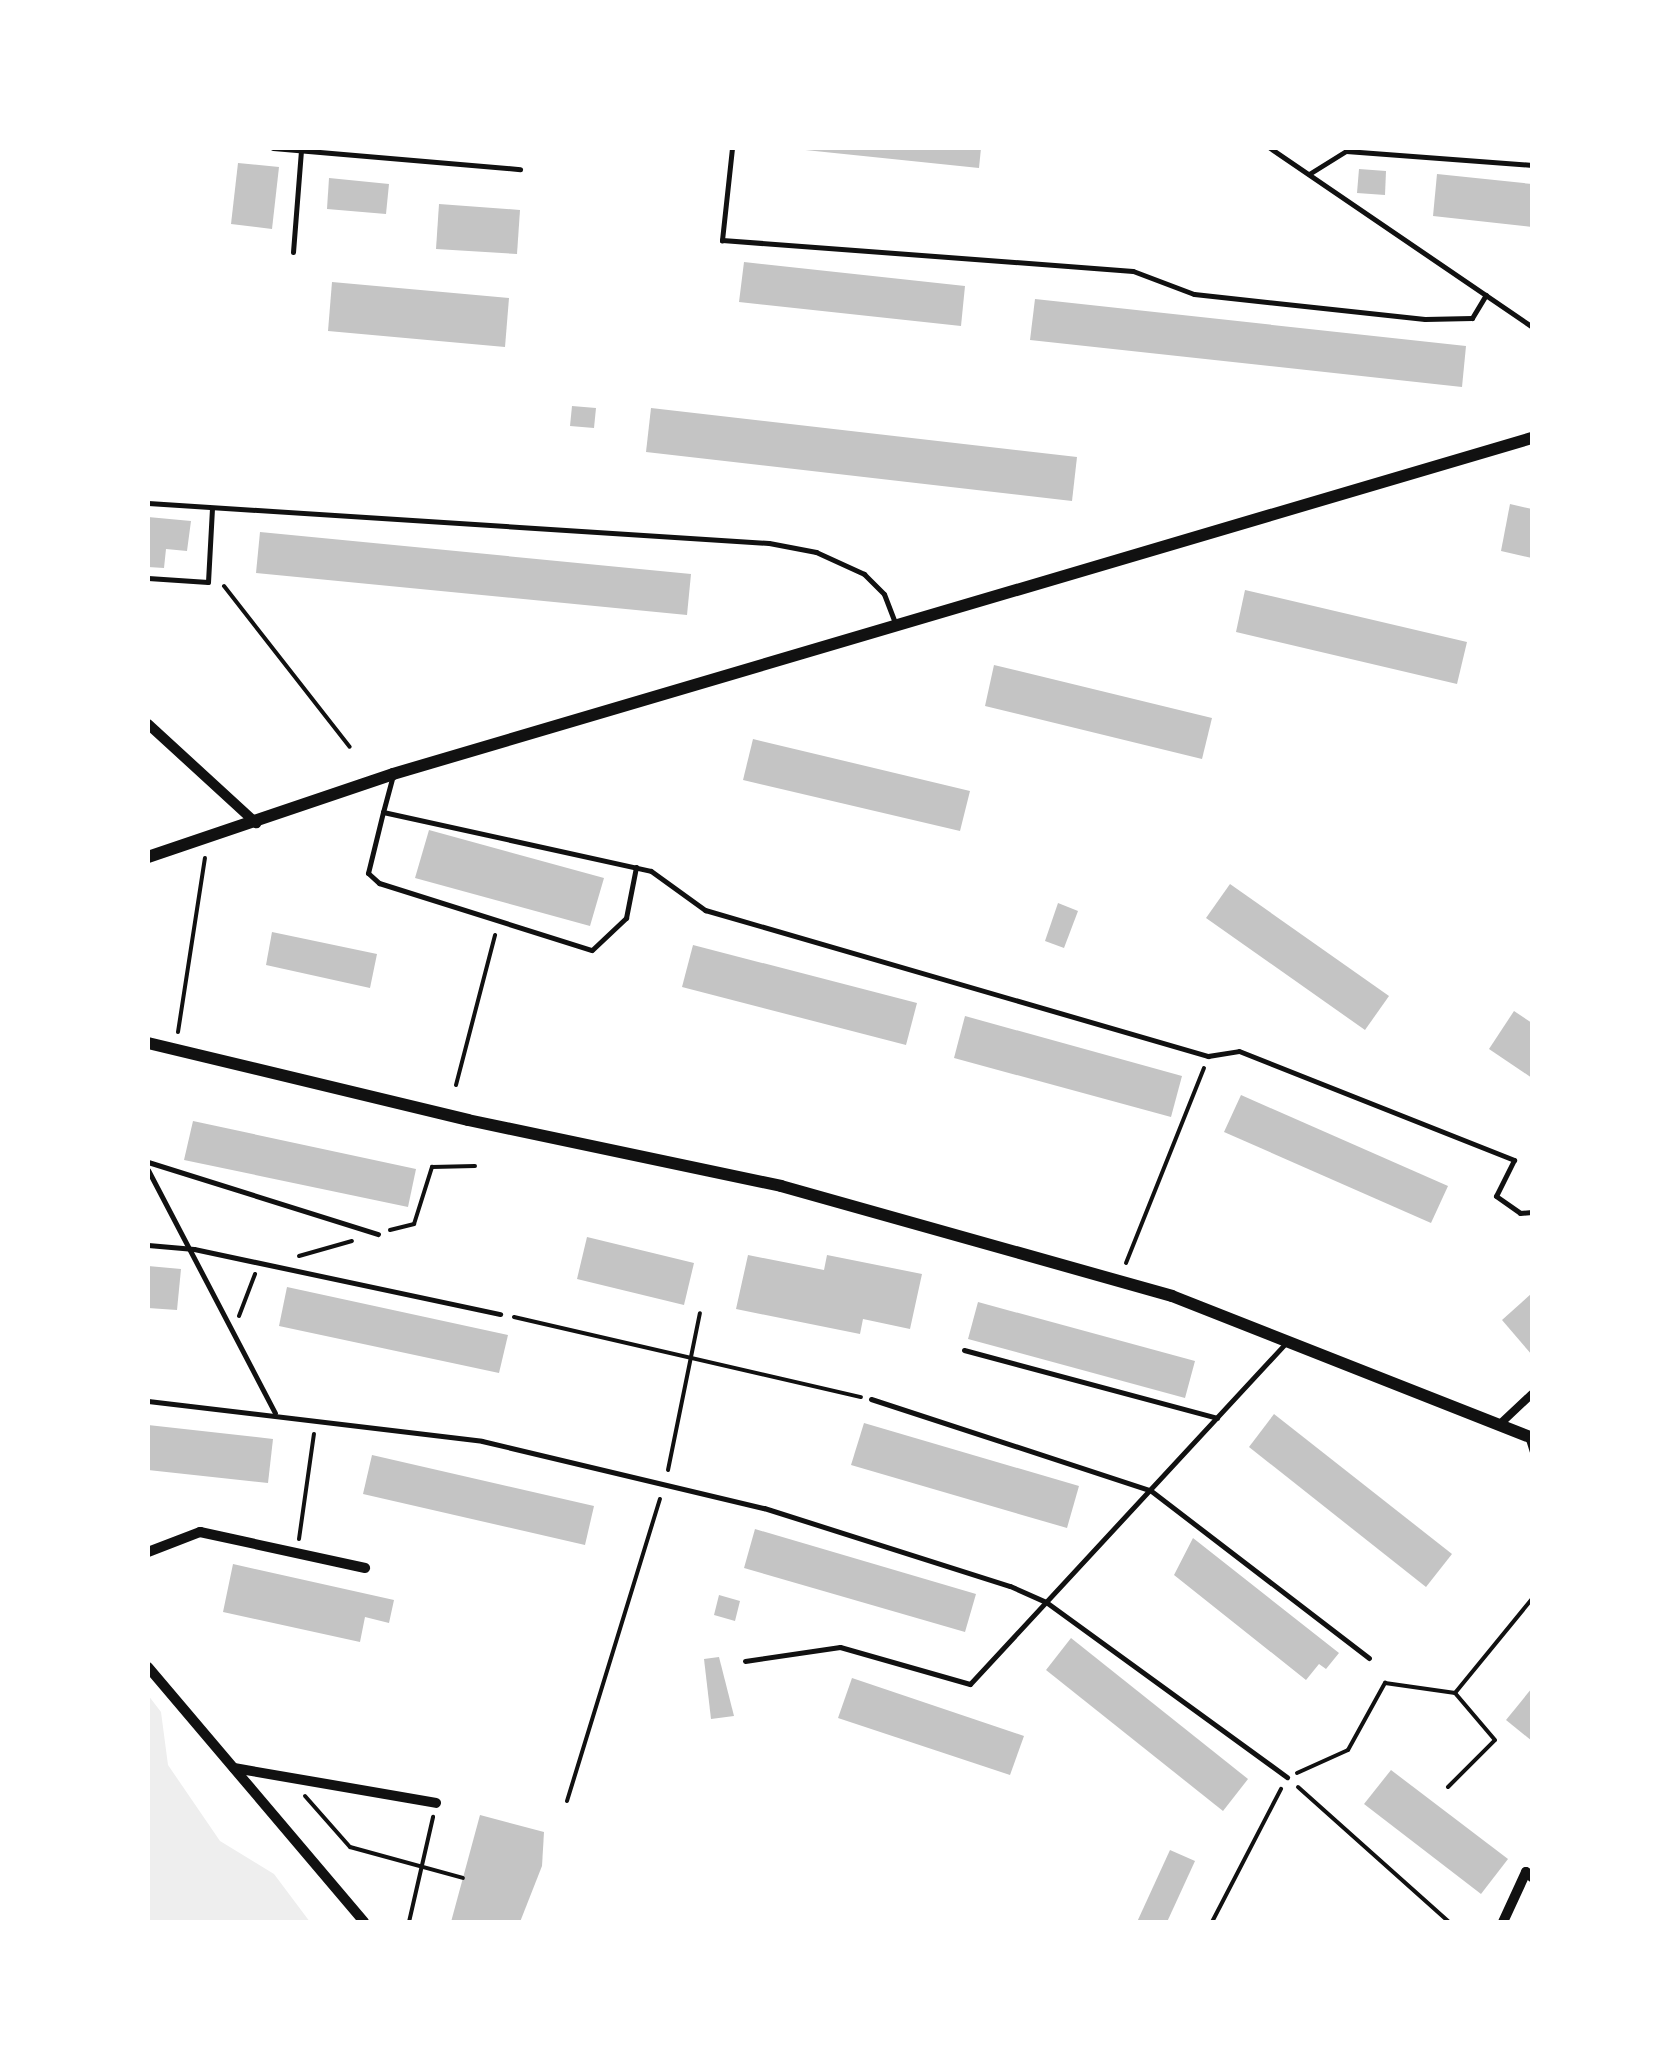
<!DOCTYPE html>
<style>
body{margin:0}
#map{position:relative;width:1680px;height:2070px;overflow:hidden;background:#fff;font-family:Inter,sans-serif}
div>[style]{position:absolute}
.green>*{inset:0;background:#eee}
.building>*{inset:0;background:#c4c4c4}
.path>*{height:4px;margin:-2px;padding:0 2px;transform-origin:2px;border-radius:2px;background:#111}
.service>*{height:5px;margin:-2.5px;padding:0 2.5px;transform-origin:2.5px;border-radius:2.5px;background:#111}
.pedestrian>*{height:8px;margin:-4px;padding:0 4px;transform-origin:4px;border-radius:4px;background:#111}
.minor>*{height:10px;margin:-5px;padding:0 5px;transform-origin:5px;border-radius:5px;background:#111}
.tertiary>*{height:12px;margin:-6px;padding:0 6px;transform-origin:6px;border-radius:6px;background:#111}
span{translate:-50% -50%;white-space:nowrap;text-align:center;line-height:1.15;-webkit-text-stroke:8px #fff;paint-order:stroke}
.frame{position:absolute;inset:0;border:150px solid #fff;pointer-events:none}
</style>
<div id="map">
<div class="green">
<div style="clip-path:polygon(148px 1695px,161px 1712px,168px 1765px,220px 1841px,274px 1874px,310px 1922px,148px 1922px)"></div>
</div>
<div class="building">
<div style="clip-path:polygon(786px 148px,981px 148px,979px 168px)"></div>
<div style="clip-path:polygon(238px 163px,279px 167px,272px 229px,231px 224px)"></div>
<div style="clip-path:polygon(1359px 169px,1386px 171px,1385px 195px,1357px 193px)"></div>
<div style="clip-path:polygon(1437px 174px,1532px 184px,1532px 227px,1433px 216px)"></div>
<div style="clip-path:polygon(329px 178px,389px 184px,386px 214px,327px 209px)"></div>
<div style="clip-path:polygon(439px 204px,520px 210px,517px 254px,436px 249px)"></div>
<div style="clip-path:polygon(744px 262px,965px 286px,961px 326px,739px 302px)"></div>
<div style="clip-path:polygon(332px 282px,509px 298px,505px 347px,328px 331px)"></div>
<div style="clip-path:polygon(1035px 299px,1466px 346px,1462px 387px,1030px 340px)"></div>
<div style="clip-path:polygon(572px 406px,596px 408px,594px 428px,570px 426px)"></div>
<div style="clip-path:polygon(651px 408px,1077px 457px,1072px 501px,646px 452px)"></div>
<div style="clip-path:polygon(1510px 504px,1532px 509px,1532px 558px,1501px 551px)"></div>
<div style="clip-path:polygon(148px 517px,191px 521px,187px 551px,166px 549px,164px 568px,148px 567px)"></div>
<div style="clip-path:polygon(260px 532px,691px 574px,687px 615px,256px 573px)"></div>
<div style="clip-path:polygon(1245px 590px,1467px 642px,1457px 684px,1236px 632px)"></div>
<div style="clip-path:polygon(994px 665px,1212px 718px,1202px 759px,985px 706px)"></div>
<div style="clip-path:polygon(753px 739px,970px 791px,960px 831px,743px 780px)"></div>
<div style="clip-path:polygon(429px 830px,604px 878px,590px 926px,415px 878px)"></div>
<div style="clip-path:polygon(1230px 884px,1389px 996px,1365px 1030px,1206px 918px)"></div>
<div style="clip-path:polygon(1058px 903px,1078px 911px,1064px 948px,1045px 941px)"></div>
<div style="clip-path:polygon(272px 932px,377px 954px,370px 988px,266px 965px)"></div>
<div style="clip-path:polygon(693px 945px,917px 1003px,906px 1045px,682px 987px)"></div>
<div style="clip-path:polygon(1514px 1011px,1532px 1023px,1532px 1078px,1489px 1049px)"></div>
<div style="clip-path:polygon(965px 1016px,1182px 1076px,1171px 1117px,954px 1058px)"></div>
<div style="clip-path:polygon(1241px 1095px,1448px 1186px,1431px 1223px,1224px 1132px)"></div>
<div style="clip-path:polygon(193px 1121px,416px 1169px,408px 1207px,184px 1160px)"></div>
<div style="clip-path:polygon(587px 1237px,694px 1263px,684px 1305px,577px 1279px)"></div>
<div style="clip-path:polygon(748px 1255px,824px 1270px,827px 1255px,922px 1274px,910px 1329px,863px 1319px,860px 1334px,736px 1309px)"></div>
<div style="clip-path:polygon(148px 1266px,181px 1269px,177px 1310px,148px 1308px)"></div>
<div style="clip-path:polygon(287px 1287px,508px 1335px,499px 1373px,279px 1326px)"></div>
<div style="clip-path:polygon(1532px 1293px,1532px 1355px,1502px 1320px)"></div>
<div style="clip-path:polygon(978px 1302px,1195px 1361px,1185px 1398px,968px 1339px)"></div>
<div style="clip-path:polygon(1274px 1414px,1452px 1554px,1426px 1587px,1249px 1447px)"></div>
<div style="clip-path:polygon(864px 1423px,1079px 1486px,1067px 1528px,851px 1465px)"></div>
<div style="clip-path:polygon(148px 1425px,273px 1439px,268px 1483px,148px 1470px)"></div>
<div style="clip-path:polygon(372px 1455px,594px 1506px,585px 1545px,363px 1494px)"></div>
<div style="clip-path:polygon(755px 1529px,976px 1594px,965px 1632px,744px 1568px)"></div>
<div style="clip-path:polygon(1193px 1538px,1339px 1653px,1326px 1669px,1319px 1664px,1306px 1680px,1174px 1575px)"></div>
<div style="clip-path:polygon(233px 1564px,394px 1600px,389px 1623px,365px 1617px,360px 1642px,223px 1612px)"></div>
<div style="clip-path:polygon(719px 1595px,740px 1601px,735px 1621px,714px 1615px)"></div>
<div style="clip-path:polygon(1071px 1638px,1248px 1779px,1223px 1811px,1046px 1670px)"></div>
<div style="clip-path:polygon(719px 1657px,734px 1716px,711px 1719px,704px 1659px)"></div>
<div style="clip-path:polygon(852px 1678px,1024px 1736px,1010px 1775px,838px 1718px)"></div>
<div style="clip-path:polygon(1532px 1688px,1532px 1741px,1506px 1720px)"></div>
<div style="clip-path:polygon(1391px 1770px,1508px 1859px,1481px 1894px,1364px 1804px)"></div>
<div style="clip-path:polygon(480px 1815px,544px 1832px,542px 1866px,520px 1922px,451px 1922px)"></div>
<div style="clip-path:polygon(1170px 1850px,1195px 1861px,1167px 1922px,1137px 1922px)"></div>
</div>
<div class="path">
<div style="left:224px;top:586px;width:204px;rotate:52deg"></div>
<div style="left:178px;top:1032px;width:176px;rotate:-81.2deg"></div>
<div style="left:456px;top:1085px;width:155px;rotate:-75.4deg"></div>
<div style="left:390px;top:1230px;width:25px;rotate:-14deg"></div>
<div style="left:414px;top:1224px;width:60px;rotate:-72.5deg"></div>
<div style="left:432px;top:1167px;width:43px;rotate:-1.3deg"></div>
<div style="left:299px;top:1256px;width:55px;rotate:-15.8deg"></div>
<div style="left:1126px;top:1263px;width:210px;rotate:-68.2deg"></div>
<div style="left:239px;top:1316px;width:45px;rotate:-69.1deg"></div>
<div style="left:514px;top:1317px;width:356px;rotate:13deg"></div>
<div style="left:668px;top:1470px;width:160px;rotate:-78.5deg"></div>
<div style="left:299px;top:1539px;width:106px;rotate:-81.9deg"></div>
<div style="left:1297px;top:1773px;width:56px;rotate:-24.3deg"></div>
<div style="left:1348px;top:1750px;width:77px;rotate:-61.1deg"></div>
<div style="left:1385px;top:1683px;width:71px;rotate:8.1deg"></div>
<div style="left:1455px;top:1693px;width:122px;rotate:-50.7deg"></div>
<div style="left:1298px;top:1787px;width:203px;rotate:41.8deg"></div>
<div style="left:1448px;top:1787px;width:66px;rotate:-45deg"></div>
<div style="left:1495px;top:1740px;width:62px;rotate:-130.4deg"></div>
<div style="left:305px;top:1796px;width:68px;rotate:48.6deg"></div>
<div style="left:350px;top:1847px;width:117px;rotate:15.3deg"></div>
<div style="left:567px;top:1801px;width:316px;rotate:-72.9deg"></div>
<div style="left:409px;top:1922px;width:108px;rotate:-77.1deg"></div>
<div style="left:1212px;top:1922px;width:150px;rotate:-62.6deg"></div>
</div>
<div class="service">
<div style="left:273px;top:148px;width:248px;rotate:4.9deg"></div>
<div style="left:732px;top:148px;width:93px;rotate:96.2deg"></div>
<div style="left:722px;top:240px;width:412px;rotate:4.3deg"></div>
<div style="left:1133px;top:271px;width:65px;rotate:20.7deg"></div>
<div style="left:1194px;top:294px;width:232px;rotate:6.2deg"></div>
<div style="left:1425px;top:319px;width:47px;rotate:-1.2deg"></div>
<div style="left:1472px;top:318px;width:27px;rotate:-59deg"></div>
<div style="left:1270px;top:148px;width:317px;rotate:34.3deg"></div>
<div style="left:1309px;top:174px;width:44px;rotate:-31.9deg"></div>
<div style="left:1346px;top:151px;width:187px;rotate:4.3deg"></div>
<div style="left:293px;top:252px;width:102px;rotate:-85.5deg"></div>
<div style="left:148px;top:503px;width:622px;rotate:3.69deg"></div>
<div style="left:769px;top:543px;width:48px;rotate:10.8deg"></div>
<div style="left:816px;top:552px;width:53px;rotate:24.6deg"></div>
<div style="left:864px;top:574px;width:28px;rotate:45deg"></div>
<div style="left:884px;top:594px;width:30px;rotate:69deg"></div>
<div style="left:148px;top:578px;width:60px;rotate:3.8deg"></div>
<div style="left:208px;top:582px;width:74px;rotate:-86.9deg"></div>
<div style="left:393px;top:775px;width:38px;rotate:105deg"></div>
<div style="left:383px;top:812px;width:274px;rotate:12.4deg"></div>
<div style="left:651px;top:871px;width:67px;rotate:35.8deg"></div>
<div style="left:705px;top:910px;width:524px;rotate:16.19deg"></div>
<div style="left:1208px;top:1056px;width:31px;rotate:-9deg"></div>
<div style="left:1239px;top:1051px;width:296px;rotate:21.6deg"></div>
<div style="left:1514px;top:1160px;width:40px;rotate:116.6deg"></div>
<div style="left:1496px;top:1196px;width:29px;rotate:35deg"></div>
<div style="left:1520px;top:1213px;width:12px;rotate:-5deg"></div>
<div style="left:383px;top:812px;width:63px;rotate:103.8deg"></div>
<div style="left:368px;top:873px;width:15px;rotate:42deg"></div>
<div style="left:379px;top:883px;width:223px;rotate:17.5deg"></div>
<div style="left:592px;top:950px;width:47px;rotate:-43.3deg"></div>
<div style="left:626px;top:918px;width:52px;rotate:-78.9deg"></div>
<div style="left:148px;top:1162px;width:241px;rotate:17.4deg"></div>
<div style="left:148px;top:1170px;width:274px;rotate:62.4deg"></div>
<div style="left:148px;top:1245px;width:46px;rotate:5deg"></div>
<div style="left:194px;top:1249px;width:313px;rotate:12deg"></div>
<div style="left:964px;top:1350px;width:262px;rotate:15deg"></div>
<div style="left:871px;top:1399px;width:293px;rotate:18.1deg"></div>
<div style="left:1150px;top:1490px;width:276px;rotate:37.5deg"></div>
<div style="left:148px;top:1401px;width:336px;rotate:6.8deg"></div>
<div style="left:482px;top:1441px;width:290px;rotate:13.4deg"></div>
<div style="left:764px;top:1508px;width:258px;rotate:17.6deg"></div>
<div style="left:1010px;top:1586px;width:39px;rotate:24deg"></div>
<div style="left:1046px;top:1602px;width:298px;rotate:36deg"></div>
<div style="left:1528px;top:1439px;width:14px;rotate:73deg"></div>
<div style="left:745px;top:1661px;width:96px;rotate:-8.4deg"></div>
<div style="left:840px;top:1647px;width:135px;rotate:15.9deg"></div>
<div style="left:970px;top:1684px;width:466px;rotate:-47.2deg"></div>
</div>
<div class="pedestrian">
<div style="left:1500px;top:1424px;width:44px;rotate:-43.2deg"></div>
</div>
<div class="minor">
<div style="left:148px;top:724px;width:147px;rotate:42.5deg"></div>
<div style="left:148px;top:1552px;width:56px;rotate:-21deg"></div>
<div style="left:200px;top:1532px;width:169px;rotate:12.3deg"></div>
<div style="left:148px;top:1667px;width:334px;rotate:49.7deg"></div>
<div style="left:234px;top:1768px;width:205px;rotate:9.8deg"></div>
<div style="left:1503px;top:1922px;width:55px;rotate:-65.3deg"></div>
<div style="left:1526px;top:1872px;width:8px;rotate:40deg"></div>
</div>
<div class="tertiary">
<div style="left:148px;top:857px;width:259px;rotate:-18.7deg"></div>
<div style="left:393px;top:774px;width:1188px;rotate:-16.44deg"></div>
<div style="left:148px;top:1043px;width:329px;rotate:13.5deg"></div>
<div style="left:468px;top:1120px;width:320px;rotate:11.9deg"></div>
<div style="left:781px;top:1186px;width:406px;rotate:15.7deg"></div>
<div style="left:1172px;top:1296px;width:387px;rotate:21.5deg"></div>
</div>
<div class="frame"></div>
</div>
